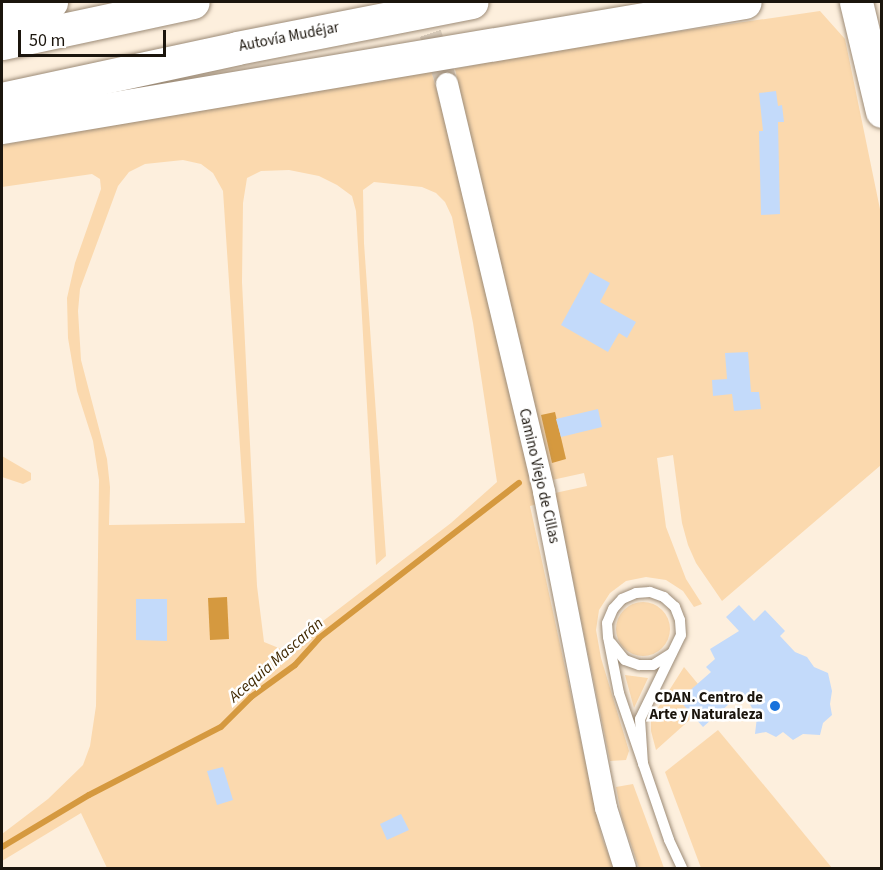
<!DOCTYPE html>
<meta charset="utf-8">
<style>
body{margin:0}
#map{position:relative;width:883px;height:870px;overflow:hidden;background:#fdefdd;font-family:"Source Sans 3",sans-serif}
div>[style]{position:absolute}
.green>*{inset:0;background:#fbd9ae}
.round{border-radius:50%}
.water>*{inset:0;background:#d5993f}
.stream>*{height:6px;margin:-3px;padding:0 3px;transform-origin:3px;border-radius:3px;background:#d5993f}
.building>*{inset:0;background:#c3dafa}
.street-tunnel>*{height:22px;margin-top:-11px;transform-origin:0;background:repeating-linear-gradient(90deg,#dbcebe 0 22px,transparent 0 33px)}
.roads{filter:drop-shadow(0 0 2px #9c8b77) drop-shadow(0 0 2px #9c8b77)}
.lane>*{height:10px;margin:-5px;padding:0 5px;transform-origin:5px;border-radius:5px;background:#fff}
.street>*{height:22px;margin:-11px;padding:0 11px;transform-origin:11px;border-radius:11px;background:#fff}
.primary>*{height:33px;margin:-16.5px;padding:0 16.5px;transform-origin:16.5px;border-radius:16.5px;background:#fff}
.highway>*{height:33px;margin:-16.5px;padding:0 16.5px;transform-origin:16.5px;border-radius:16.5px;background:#fff}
.dots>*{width:16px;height:16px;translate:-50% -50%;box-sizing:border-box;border:3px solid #fff;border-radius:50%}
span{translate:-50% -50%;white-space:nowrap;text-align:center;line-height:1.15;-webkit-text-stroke:5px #fff;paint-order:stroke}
.street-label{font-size:15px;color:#1b150d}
.poi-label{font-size:15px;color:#1b150d;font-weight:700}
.right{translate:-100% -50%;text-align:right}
.water-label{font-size:16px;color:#412902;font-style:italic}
.frame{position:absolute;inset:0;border:3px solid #1b150d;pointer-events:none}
.scale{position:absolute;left:18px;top:30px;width:148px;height:27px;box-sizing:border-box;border:3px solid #1b150d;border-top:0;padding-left:8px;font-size:18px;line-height:21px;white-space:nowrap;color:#1b150d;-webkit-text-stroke:4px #fff;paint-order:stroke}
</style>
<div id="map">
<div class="green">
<div style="clip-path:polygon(820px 11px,845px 39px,881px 214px,881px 465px,722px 601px,696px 563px,688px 545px,682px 523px,673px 455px,657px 458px,666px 527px,686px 579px,702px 604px,694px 607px,683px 591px,666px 580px,646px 577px,626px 581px,610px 593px,599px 610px,596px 630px,601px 658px,629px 751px,626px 760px,610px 761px,555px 493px,587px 486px,584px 473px,552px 480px,455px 69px,550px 50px)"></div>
<div style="clip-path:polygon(evenodd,431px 70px,457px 164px,538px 504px,530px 506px,602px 838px,614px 868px,107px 868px,81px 813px,2px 861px,2px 834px,48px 799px,83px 765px,90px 746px,96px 706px,99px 480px,93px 441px,77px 391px,68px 338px,67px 298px,75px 263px,101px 189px,100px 179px,92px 174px,2px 187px,2px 145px,431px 70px,183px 160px,201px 164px,213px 173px,223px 191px,245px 523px,109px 525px,110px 487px,107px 459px,81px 360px,78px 311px,80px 289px,118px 186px,129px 172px,145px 164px,183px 160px,431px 70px,289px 170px,319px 176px,337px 185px,352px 196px,356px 211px,376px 565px,386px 556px,364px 243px,363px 190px,374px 182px,422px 187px,436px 193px,445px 202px,452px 217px,473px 323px,497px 482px,451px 523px,310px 631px,291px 653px,264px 642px,257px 586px,242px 282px,243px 203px,247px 178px,261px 171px,289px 170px)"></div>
<div style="clip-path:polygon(2px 456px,31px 473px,31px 480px,23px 484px,2px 477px)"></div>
<div class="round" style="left:616px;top:602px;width:54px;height:54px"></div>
<div style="clip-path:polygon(684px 667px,698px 684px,679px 700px,694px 716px,656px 750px,651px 731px,651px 719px)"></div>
<div style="clip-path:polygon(625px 675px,648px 678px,634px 708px)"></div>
<div style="clip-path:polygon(718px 730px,773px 796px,832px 868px,701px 868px,665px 772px)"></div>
<div style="clip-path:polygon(633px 784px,664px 868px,639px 868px,622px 818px,616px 787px)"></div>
</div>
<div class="water">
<div style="clip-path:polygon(555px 412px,566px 459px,552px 463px,541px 415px)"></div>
<div style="clip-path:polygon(227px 597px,229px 639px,210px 640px,208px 598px)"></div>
</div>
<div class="stream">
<div style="left:2px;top:847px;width:101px;rotate:-30.9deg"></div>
<div style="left:89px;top:795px;width:148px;rotate:-27.3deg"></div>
<div style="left:221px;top:727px;width:42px;rotate:-45deg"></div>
<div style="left:251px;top:697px;width:54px;rotate:-36deg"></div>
<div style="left:295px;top:665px;width:36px;rotate:-48deg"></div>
<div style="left:319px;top:638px;width:253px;rotate:-37.8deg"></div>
</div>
<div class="building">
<div style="clip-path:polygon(776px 91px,778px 106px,782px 105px,784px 122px,778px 122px,780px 214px,761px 215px,759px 131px,763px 131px,759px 93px)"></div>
<div style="clip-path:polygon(590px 272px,610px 283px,600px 302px,636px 322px,627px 338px,619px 333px,608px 352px,561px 325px)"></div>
<div style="clip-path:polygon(748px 352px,751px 392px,759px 392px,761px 409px,734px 411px,732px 394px,713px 396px,712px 380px,727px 379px,725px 353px)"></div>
<div style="clip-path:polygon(598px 409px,602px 427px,561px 437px,556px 419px)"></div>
<div style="clip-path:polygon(136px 599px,167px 599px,167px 641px,136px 640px)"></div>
<div style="clip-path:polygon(739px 605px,754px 621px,765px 610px,785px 631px,780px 636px,795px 652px,807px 657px,814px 667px,828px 673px,832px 691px,830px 704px,832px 715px,823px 723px,820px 735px,803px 734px,793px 740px,783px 732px,776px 737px,766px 732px,755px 734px,757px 717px,746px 697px,742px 700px,738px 696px,703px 727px,679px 700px,711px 672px,706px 667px,715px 659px,710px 649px,739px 631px,726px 617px)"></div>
<div style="clip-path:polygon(223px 767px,233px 800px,217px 805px,207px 771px)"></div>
<div style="clip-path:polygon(401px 814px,409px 830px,387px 840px,380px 824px)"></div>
</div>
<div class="street-tunnel">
<div style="left:420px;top:2px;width:86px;rotate:71.8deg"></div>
</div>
<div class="roads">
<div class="lane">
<div style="left:611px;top:643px;width:22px;rotate:51deg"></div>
<div style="left:625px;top:660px;width:15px;rotate:20deg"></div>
<div style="left:639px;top:665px;width:14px"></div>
<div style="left:653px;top:665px;width:22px;rotate:-32deg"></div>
<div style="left:643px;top:764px;width:45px;rotate:-93.8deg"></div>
<div style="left:640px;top:719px;width:93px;rotate:-64deg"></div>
<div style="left:681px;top:635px;width:15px;rotate:-94deg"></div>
<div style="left:680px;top:620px;width:14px;rotate:-111deg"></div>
<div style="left:675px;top:607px;width:15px;rotate:-138deg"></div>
<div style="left:664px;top:597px;width:15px;rotate:-160deg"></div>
<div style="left:650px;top:592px;width:14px;rotate:176deg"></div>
<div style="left:636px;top:593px;width:15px;rotate:157deg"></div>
<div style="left:622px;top:599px;width:13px;rotate:132deg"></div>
<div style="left:613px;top:609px;width:15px;rotate:113deg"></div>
<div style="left:607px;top:623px;width:14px;rotate:86deg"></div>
<div style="left:608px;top:637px;width:57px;rotate:78.9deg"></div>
<div style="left:619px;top:693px;width:155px;rotate:71.2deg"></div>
<div style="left:669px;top:840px;width:31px;rotate:65deg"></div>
</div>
<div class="street">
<div style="left:447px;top:84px;width:419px;rotate:76.6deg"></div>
<div style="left:544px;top:492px;width:322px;rotate:78.9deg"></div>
<div style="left:606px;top:808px;width:63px;rotate:72.4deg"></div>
</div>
<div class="primary">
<div style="left:856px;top:2px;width:112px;rotate:76.6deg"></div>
</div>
<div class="highway">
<div style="left:2px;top:16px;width:51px;rotate:-15.9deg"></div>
<div style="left:2px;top:43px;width:195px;rotate:-12.1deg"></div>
<div style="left:2px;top:99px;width:240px;rotate:-12.2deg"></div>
<div style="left:237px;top:48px;width:239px;rotate:-11.1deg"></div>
<div style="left:2px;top:127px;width:753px;rotate:-9.55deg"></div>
</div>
</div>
<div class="dots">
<div style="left:775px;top:706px;background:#1872dc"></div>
</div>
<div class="street-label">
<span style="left:289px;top:37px;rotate:-11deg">Autovía Mudéjar</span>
<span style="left:539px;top:476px;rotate:77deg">Camino Viejo de Cillas</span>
</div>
<div class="poi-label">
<span class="right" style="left:763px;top:706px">CDAN. Centro de<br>Arte y Naturaleza</span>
</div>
<div class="water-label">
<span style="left:276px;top:660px;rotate:-41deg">Acequia Mascarán</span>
</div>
<div class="frame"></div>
<div class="scale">50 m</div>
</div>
